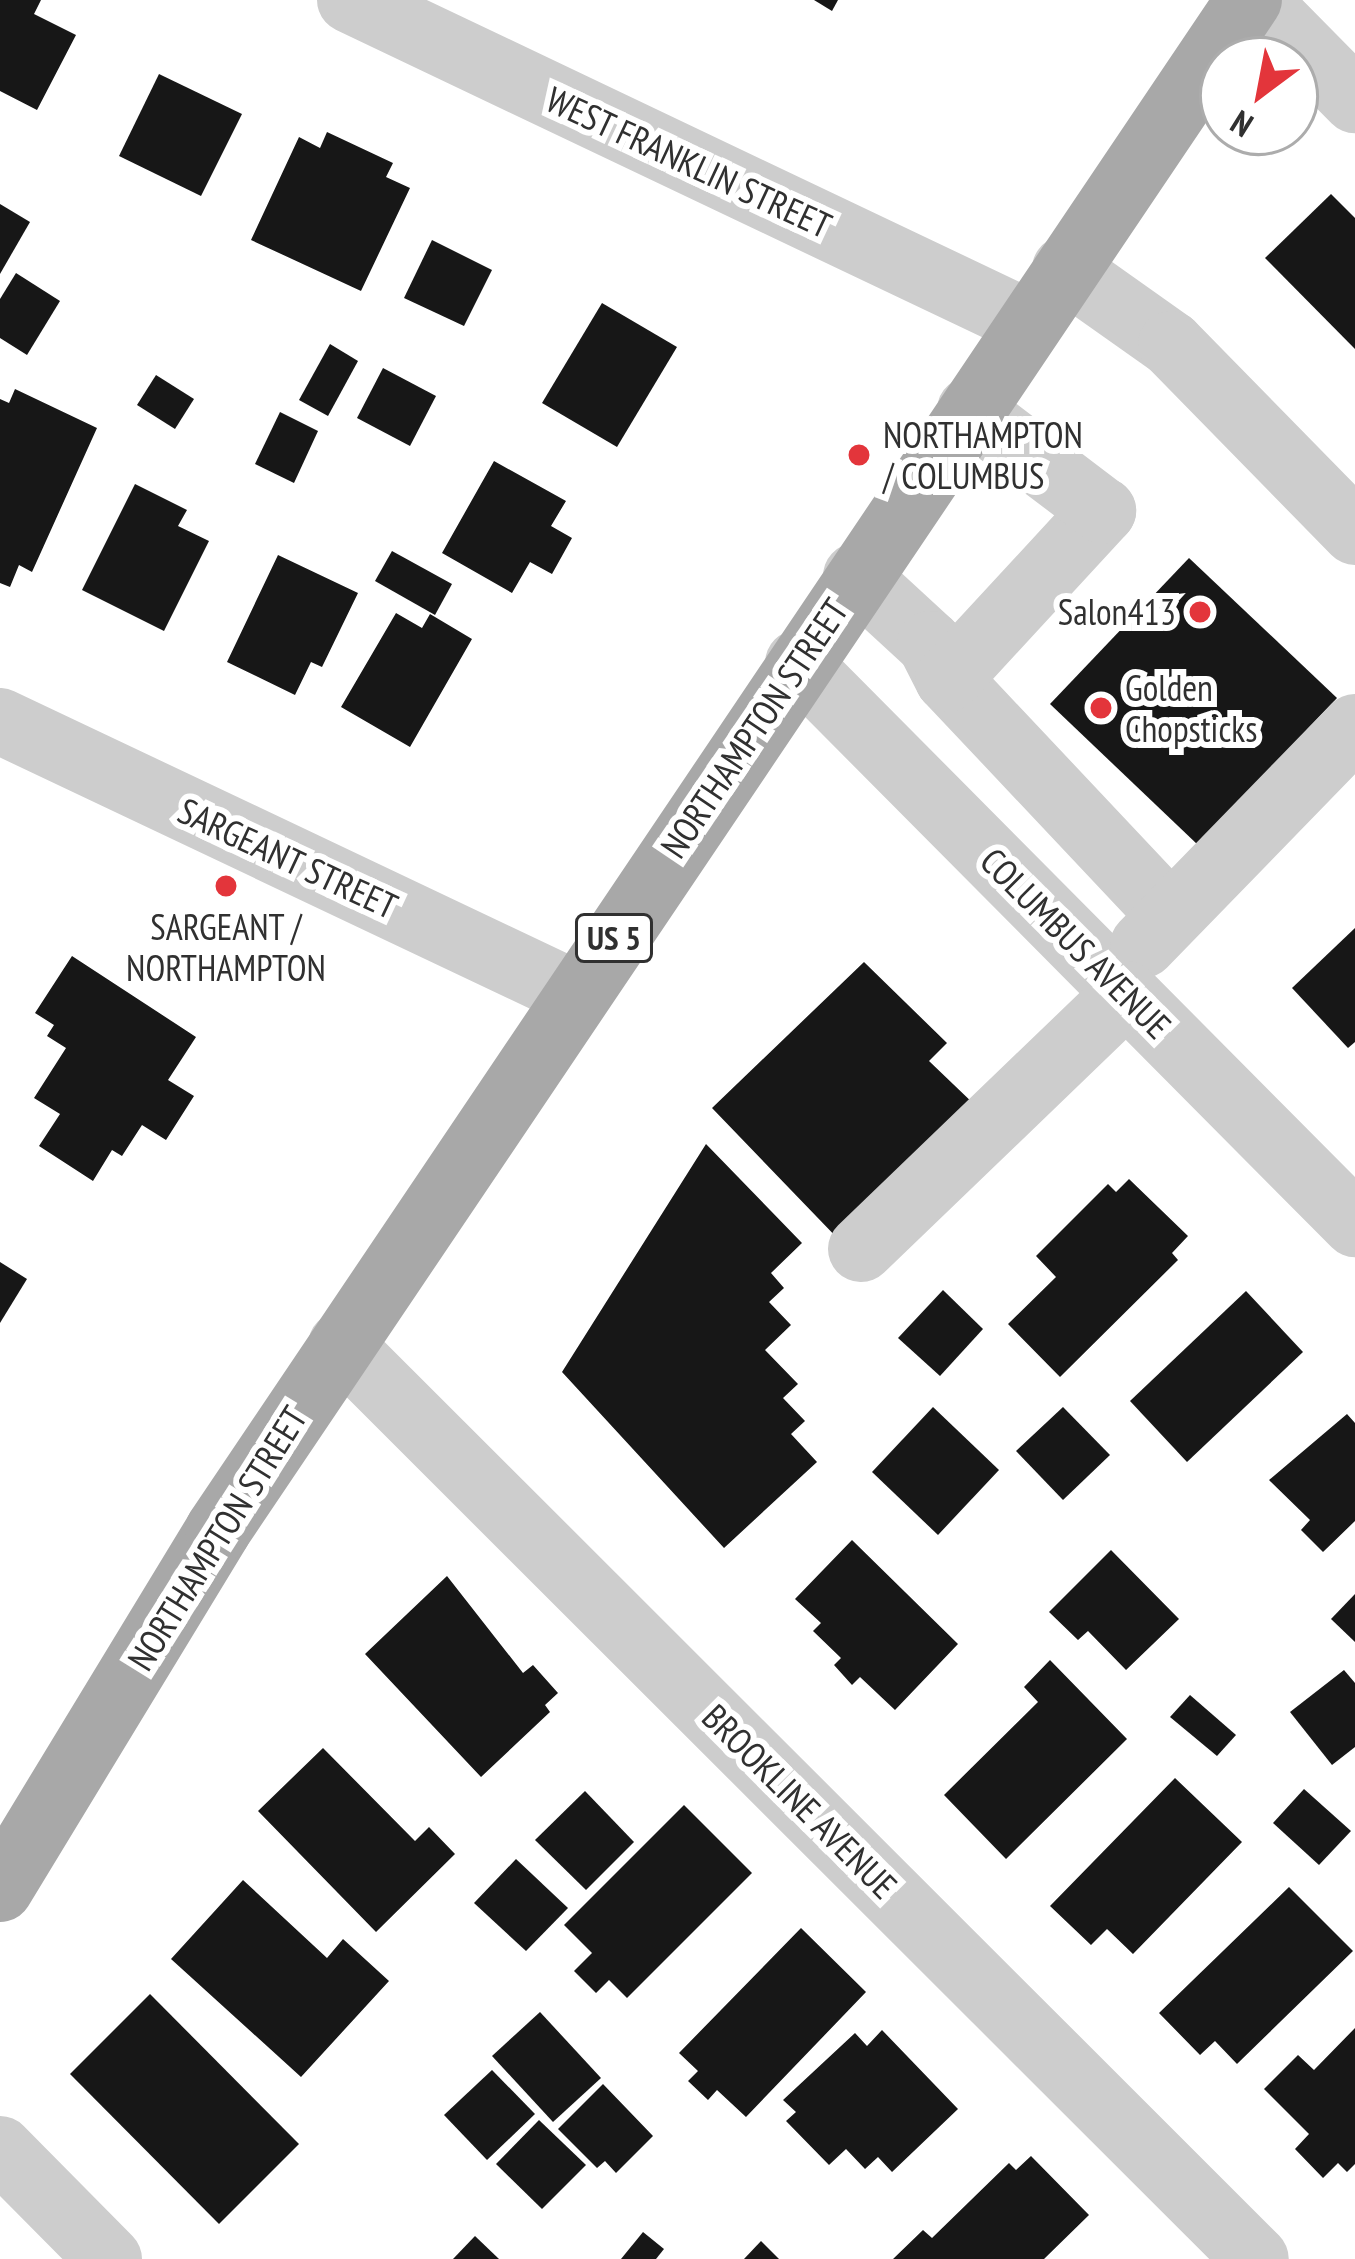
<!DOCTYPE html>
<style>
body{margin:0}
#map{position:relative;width:1355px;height:2259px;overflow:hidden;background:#fff;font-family:"PT Sans Narrow",sans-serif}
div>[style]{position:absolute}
.building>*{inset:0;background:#171717}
.minor>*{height:66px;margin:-33px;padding:0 33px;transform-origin:33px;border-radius:33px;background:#cdcdcd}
.major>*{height:66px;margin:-33px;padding:0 33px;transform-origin:33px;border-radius:33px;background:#a8a8a8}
.dots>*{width:33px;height:33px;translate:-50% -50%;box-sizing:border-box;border:6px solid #fff;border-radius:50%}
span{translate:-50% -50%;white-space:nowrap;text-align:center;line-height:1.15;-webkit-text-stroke:12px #fff;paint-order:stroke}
.shield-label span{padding:3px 9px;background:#fff;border:3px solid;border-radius:9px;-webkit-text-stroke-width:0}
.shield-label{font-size:33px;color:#303030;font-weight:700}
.street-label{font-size:36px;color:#303030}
.poi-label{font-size:36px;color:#303030}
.left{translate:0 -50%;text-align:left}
.right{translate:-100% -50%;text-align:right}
.north{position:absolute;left:1199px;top:36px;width:120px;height:120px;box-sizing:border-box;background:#fff;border:3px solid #acacac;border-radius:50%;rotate:212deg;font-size:33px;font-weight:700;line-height:48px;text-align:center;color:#303030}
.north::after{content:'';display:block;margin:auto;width:42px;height:54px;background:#e3353b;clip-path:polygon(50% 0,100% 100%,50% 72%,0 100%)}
</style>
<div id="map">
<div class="building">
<div style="clip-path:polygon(0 0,41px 0,34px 14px,76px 35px,37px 110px,0 91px)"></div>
<div style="clip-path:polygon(814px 0,838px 0,832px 11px)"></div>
<div style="clip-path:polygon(159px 74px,242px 114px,201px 196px,119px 156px)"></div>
<div style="clip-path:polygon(327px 132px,393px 163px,386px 177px,410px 188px,361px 291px,251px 240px,299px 137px,320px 148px)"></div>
<div style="clip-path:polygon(1331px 194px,1355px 218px,1355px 349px,1265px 258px)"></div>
<div style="clip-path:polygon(0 204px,30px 222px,0 274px)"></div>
<div style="clip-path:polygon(432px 240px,492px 270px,464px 326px,404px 298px)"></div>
<div style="clip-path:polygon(16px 273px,60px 301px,27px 355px,0 338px,0 299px)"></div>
<div style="clip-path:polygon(602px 303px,677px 347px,617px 447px,542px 403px)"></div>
<div style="clip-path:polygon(330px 344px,358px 361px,328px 416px,299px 400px)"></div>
<div style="clip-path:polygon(383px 368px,436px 396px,410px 446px,357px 418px)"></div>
<div style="clip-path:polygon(156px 375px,194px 399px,175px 429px,137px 405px)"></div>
<div style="clip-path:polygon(15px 389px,97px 428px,32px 572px,19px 565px,10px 587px,0 583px,0 399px,9px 403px)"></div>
<div style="clip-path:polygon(280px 412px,318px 431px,294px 483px,255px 464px)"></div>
<div style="clip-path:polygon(494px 461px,566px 501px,551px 526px,572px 538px,552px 574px,530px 562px,512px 593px,442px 553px)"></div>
<div style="clip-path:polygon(135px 484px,187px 510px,178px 526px,209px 541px,164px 631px,82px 590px)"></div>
<div style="clip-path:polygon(392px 551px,452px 584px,435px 615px,375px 581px)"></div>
<div style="clip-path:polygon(278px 555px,358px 593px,322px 667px,311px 662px,295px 695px,227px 662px)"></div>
<div style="clip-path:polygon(1189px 558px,1337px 698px,1198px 845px,1050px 704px)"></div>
<div style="clip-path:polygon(396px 613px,422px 628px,430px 614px,472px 639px,410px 747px,341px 707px)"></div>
<div style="clip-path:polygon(1355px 928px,1355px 1042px,1348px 1048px,1292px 988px)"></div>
<div style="clip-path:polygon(72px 956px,196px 1037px,168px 1080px,194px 1096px,166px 1140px,142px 1125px,122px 1156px,112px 1150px,93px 1181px,39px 1146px,60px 1114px,34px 1098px,66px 1048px,47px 1036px,54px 1025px,35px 1013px)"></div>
<div style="clip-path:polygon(864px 962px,947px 1043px,929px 1061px,977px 1107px,843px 1244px,712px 1108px)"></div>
<div style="clip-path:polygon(706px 1144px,802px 1243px,771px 1273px,784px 1288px,769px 1302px,791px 1325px,765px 1350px,798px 1384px,783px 1398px,805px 1421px,791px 1434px,817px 1462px,724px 1548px,562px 1372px)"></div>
<div style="clip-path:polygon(1129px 1179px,1188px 1236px,1172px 1253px,1178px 1260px,1060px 1377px,1008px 1324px,1056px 1277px,1036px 1256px,1108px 1184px,1116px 1192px)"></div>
<div style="clip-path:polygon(0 1262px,27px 1279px,0 1323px)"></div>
<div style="clip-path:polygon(943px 1290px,983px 1329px,940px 1376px,898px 1338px)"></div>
<div style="clip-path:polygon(1246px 1291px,1303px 1352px,1187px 1462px,1130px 1401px)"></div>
<div style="clip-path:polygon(933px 1407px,999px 1470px,938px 1535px,872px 1472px)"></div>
<div style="clip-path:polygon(1063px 1407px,1110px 1455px,1063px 1500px,1016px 1451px)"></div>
<div style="clip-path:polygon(1347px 1414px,1355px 1423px,1355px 1521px,1323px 1552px,1301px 1530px,1310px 1520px,1269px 1480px)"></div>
<div style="clip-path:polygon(852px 1540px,958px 1644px,895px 1710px,860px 1677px,852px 1685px,834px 1665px,841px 1658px,813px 1631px,821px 1623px,795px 1599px)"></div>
<div style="clip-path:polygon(1111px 1550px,1179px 1619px,1126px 1670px,1088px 1631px,1078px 1640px,1049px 1612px)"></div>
<div style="clip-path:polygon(447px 1576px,523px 1673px,533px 1665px,558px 1693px,545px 1705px,550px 1712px,481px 1777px,365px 1654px)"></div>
<div style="clip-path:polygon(1355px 1594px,1355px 1642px,1331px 1619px)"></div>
<div style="clip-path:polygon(1050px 1660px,1127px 1739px,1006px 1859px,944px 1795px,1038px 1702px,1024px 1687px)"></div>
<div style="clip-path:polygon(1344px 1670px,1355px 1683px,1355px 1747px,1332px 1765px,1290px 1712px)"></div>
<div style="clip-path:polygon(1190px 1695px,1236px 1735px,1217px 1756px,1170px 1717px)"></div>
<div style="clip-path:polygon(323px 1748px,415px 1841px,429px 1827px,455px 1854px,376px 1932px,258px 1811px)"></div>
<div style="clip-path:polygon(1175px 1778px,1242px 1842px,1133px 1954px,1107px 1929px,1091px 1945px,1050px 1906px)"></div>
<div style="clip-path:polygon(1304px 1789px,1351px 1831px,1319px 1865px,1273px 1823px)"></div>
<div style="clip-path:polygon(585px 1791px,634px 1842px,586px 1890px,535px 1840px)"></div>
<div style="clip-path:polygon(684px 1805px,752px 1873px,627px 1998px,609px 1980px,596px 1993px,574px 1971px,592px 1953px,564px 1925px)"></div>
<div style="clip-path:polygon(516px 1859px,568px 1908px,526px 1951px,474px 1903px)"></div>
<div style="clip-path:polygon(243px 1880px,327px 1958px,343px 1939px,389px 1981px,301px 2077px,171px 1959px)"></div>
<div style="clip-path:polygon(1289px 1887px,1353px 1951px,1237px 2064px,1215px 2041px,1200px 2055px,1159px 2013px)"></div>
<div style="clip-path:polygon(801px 1928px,866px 1992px,746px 2117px,717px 2090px,708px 2100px,688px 2081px,698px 2071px,679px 2053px)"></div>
<div style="clip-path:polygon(150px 1994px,299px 2144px,219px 2224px,70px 2074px)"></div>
<div style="clip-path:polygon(540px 2012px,601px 2078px,553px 2122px,492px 2056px)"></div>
<div style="clip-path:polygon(1355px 2028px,1355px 2164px,1347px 2172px,1338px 2163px,1323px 2178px,1295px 2149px,1309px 2134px,1264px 2089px,1298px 2055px,1314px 2070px)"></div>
<div style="clip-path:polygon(882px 2030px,958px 2109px,892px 2172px,878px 2157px,865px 2169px,846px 2149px,829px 2165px,786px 2121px,796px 2112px,783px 2100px,855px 2033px,867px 2046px)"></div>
<div style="clip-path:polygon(492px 2070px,535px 2114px,487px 2160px,444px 2115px)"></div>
<div style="clip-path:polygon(603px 2084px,653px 2136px,616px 2173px,605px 2161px,597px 2168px,558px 2129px)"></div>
<div style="clip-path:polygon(539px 2120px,586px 2165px,542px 2209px,496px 2164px)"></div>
<div style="clip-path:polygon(1031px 2156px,1089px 2215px,1044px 2259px,893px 2259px,923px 2230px,932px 2238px,1009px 2163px,1016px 2170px)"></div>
<div style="clip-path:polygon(643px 2232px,664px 2249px,656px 2259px,621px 2259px)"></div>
<div style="clip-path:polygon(475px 2236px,499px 2259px,453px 2259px)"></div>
<div style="clip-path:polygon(761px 2241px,779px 2259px,744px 2259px)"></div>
</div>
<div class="minor">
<div style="left:350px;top:0;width:752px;rotate:25.44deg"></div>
<div style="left:1256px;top:0;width:141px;rotate:45.3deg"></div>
<div style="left:1065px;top:269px;width:130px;rotate:35.3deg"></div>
<div style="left:1171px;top:344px;width:263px;rotate:45.6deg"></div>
<div style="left:856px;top:576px;width:100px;rotate:42.6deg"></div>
<div style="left:930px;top:644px;width:39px;rotate:63deg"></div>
<div style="left:948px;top:679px;width:325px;rotate:46.7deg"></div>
<div style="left:798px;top:663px;width:791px;rotate:45.2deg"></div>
<div style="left:948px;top:679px;width:229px;rotate:-47.3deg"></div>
<div style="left:1103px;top:511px;width:167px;rotate:-142.8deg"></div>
<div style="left:0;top:721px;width:637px;rotate:25.36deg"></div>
<div style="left:1143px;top:945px;width:304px;rotate:-45.8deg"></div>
<div style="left:861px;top:1249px;width:368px;rotate:-43.9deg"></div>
<div style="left:341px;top:1345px;width:1293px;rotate:44.97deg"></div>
<div style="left:0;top:2149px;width:155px;rotate:45.3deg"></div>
</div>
<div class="major">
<div style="left:0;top:1889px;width:420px;rotate:-58.7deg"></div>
<div style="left:218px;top:1530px;width:1845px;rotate:-56.03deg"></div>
</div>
<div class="dots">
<div style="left:859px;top:455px;background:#e3353b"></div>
<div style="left:1200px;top:612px;background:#e3353b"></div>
<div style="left:1101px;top:708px;background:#e3353b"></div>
<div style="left:226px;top:886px;background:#e3353b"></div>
</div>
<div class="shield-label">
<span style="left:614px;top:938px">US 5</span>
</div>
<div class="street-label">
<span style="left:689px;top:162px;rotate:25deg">WEST FRANKLIN STREET</span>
<span style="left:754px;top:728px;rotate:-56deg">NORTHAMPTON STREET</span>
<span style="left:288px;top:858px;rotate:25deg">SARGEANT STREET</span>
<span style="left:1076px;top:943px;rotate:45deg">COLUMBUS AVENUE</span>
<span style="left:217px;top:1538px;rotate:-58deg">NORTHAMPTON STREET</span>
<span style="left:800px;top:1801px;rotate:45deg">BROOKLINE AVENUE</span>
</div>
<div class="poi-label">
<span class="left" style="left:883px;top:455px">NORTHAMPTON<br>/ COLUMBUS</span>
<span class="right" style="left:1176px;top:612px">Salon413</span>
<span class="left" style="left:1125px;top:708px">Golden<br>Chopsticks</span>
<span style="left:226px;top:947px">SARGEANT /<br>NORTHAMPTON</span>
</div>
<div class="north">N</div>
</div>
